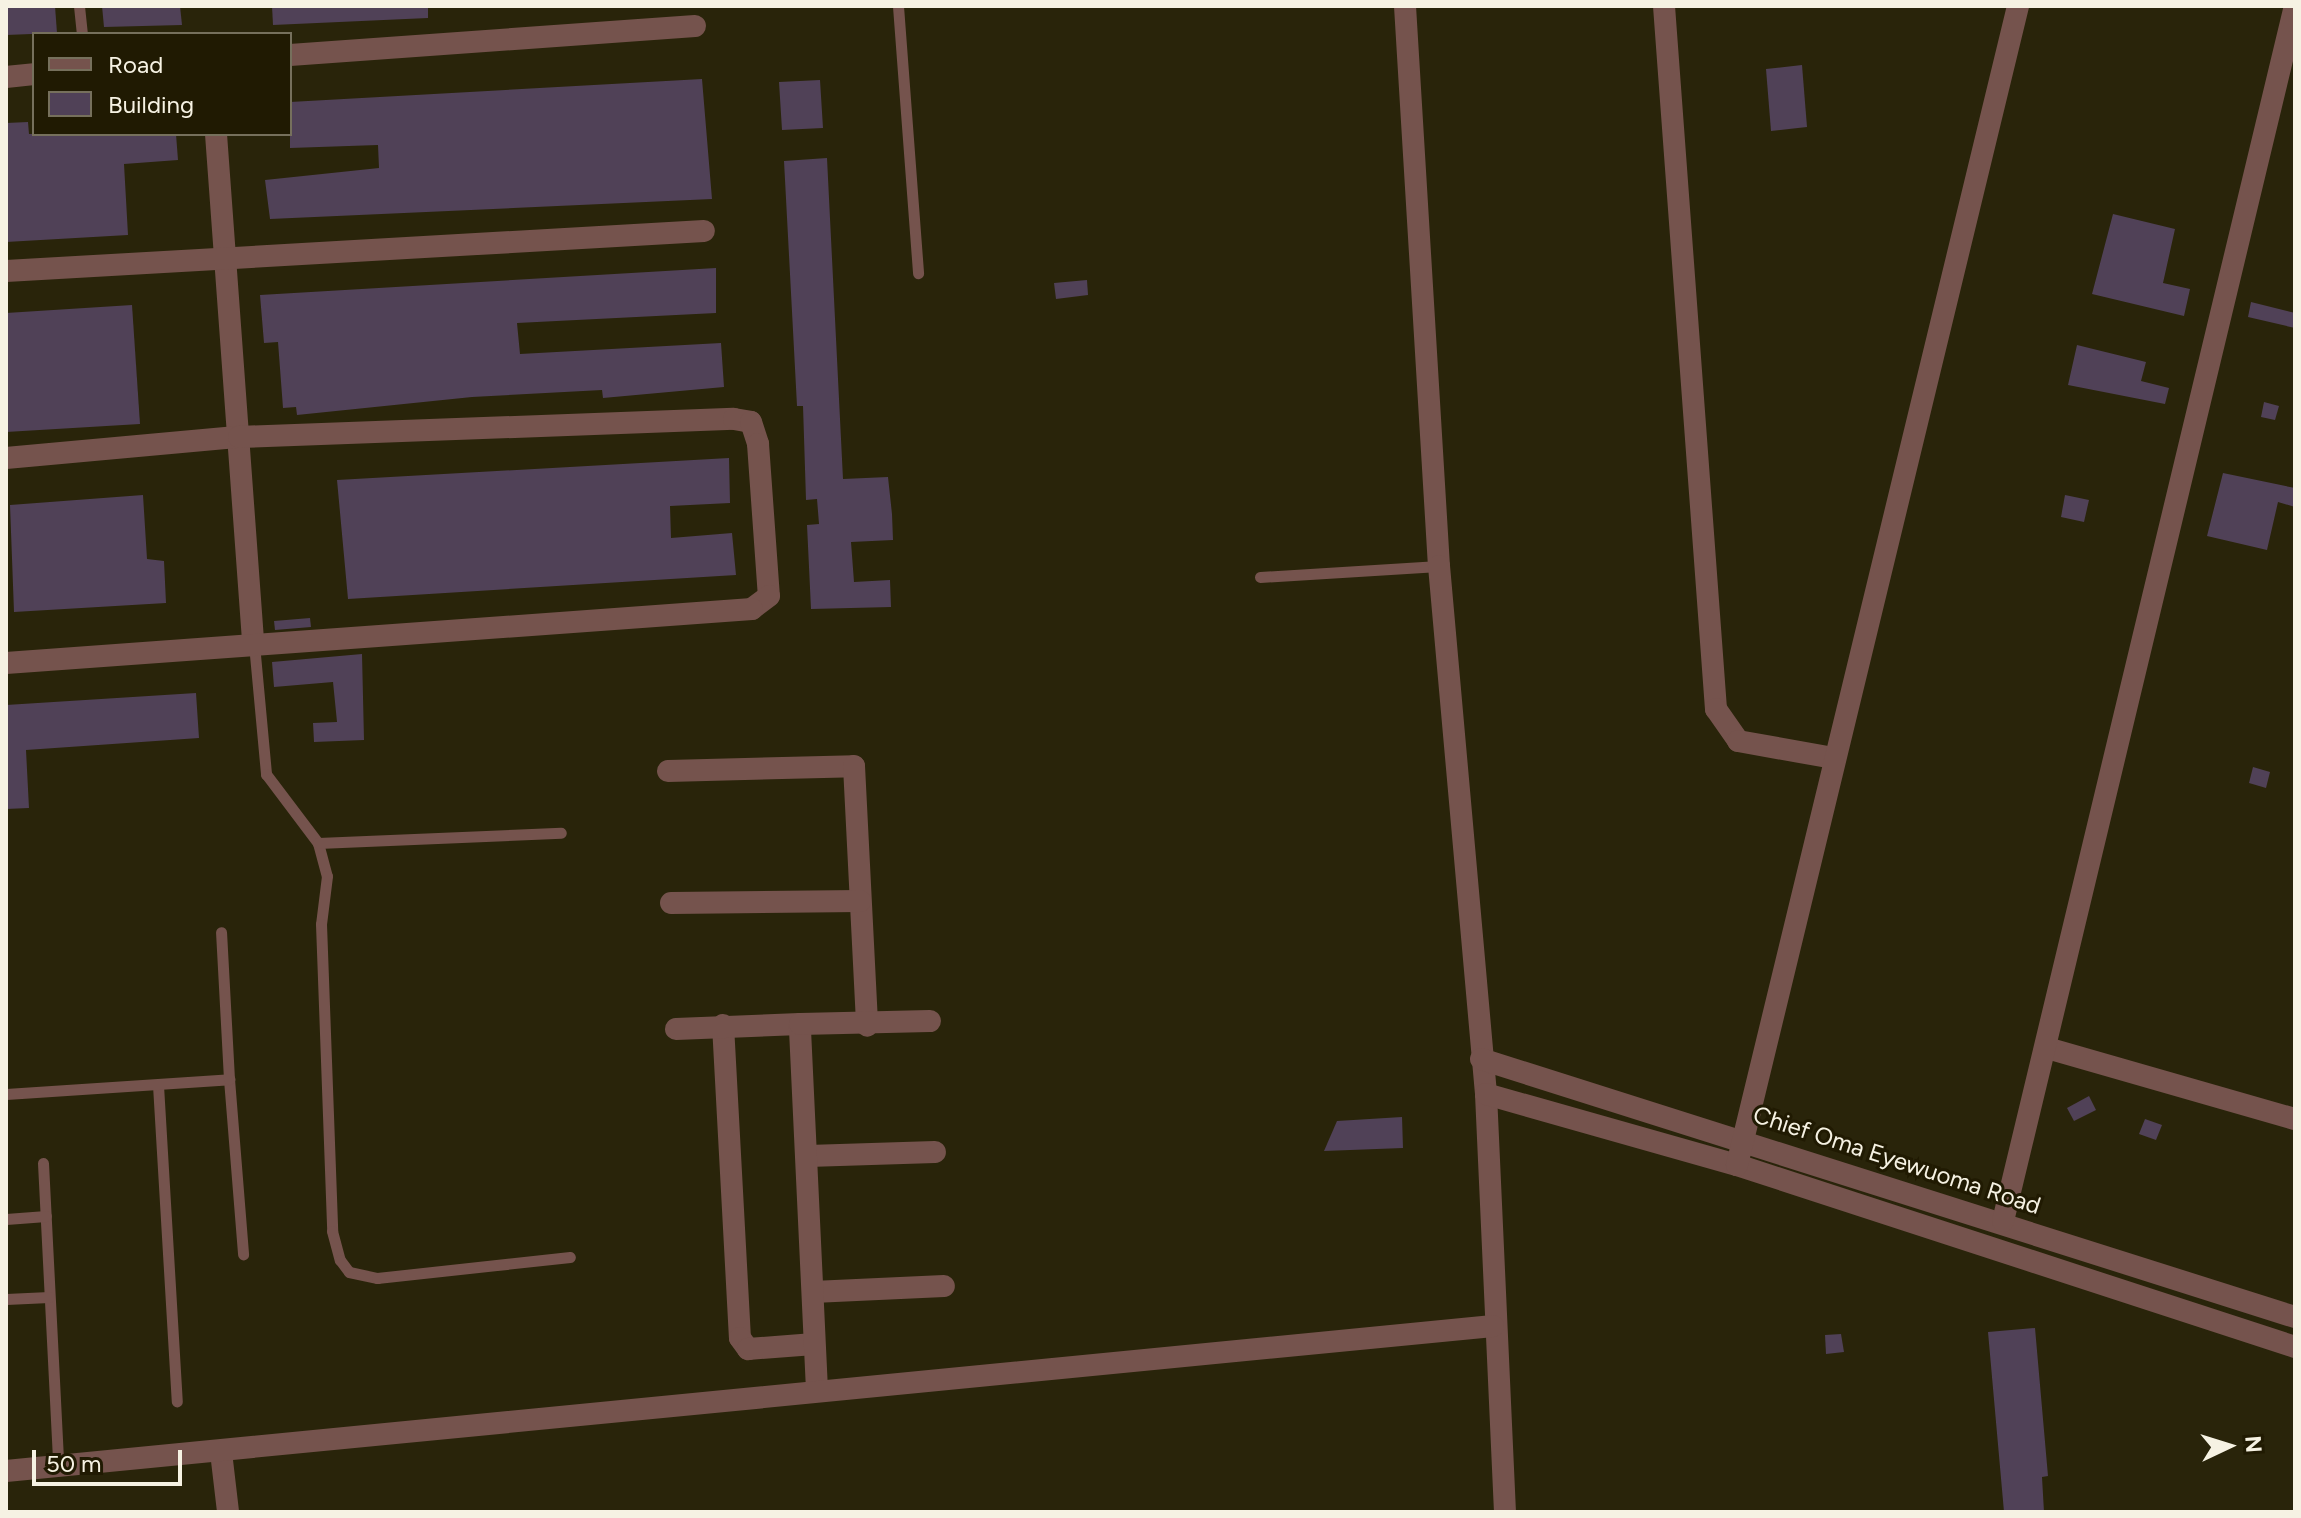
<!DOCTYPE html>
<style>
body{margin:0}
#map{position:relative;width:2301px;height:1518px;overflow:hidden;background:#29240a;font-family:Figtree,sans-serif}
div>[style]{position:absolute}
.building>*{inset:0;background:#504157}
.service>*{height:11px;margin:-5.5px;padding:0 5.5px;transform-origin:5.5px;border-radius:5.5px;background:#75534d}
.minor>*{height:22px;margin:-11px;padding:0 11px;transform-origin:11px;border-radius:11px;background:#75534d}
span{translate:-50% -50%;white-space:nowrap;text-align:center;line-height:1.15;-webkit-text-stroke:6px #201a02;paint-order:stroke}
.street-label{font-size:24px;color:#f6f2e3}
.frame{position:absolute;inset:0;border:8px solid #f6f2e3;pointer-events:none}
.legend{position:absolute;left:32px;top:32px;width:260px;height:104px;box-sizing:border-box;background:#201a02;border:2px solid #76705c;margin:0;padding:10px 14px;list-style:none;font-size:24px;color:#f6f2e3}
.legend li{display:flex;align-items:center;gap:16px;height:40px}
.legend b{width:40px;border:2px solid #76705c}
.north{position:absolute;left:2189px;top:1406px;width:80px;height:80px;-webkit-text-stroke:6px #201a02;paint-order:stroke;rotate:86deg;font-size:22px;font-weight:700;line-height:32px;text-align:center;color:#f6f2e3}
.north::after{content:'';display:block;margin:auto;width:28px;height:36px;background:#f6f2e3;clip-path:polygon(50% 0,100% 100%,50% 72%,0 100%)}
.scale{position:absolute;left:32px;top:1450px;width:150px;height:36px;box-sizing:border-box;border:4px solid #f6f2e3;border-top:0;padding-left:10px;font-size:24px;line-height:28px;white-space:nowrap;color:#f6f2e3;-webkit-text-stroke:6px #201a02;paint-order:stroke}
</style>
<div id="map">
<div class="building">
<div style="clip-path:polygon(6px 6px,55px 6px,57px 33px,6px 35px)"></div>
<div style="clip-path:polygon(102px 6px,180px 6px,182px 25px,104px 27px)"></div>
<div style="clip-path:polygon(272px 6px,428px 6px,428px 18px,273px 25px)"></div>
<div style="clip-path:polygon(1802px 65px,1807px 127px,1771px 131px,1766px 69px)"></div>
<div style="clip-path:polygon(702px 79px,712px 199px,270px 219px,265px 180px,379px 168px,378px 145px,290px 148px,290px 102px)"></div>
<div style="clip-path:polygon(820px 80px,823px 128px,782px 130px,779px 82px)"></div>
<div style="clip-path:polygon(28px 122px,29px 134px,176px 134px,178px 160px,124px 164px,128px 235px,6px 242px,6px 123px)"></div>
<div style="clip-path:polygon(827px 158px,843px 479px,888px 477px,892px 514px,893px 540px,851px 542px,854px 582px,890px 580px,891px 607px,811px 609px,807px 525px,819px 524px,817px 499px,806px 500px,803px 406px,797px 406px,784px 161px)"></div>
<div style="clip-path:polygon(2113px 214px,2175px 229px,2163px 283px,2190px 289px,2184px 316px,2092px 294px)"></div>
<div style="clip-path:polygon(716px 268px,716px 313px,517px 323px,520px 354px,721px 343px,724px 387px,603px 398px,602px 390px,472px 397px,297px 415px,296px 407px,283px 408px,278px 342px,264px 343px,260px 295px)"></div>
<div style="clip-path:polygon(1087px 280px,1088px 295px,1056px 299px,1054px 283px)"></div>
<div style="clip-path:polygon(2251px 302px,2295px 313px,2295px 328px,2248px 317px)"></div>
<div style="clip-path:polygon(132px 305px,140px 424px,6px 432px,6px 313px)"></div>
<div style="clip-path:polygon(2077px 345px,2146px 362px,2141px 381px,2169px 388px,2165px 404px,2068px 385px)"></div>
<div style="clip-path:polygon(2264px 402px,2279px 406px,2275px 420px,2261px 417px)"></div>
<div style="clip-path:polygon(729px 458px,730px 503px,670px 506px,671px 538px,732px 533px,736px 575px,348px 599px,337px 480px)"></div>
<div style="clip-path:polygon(2223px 473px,2295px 488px,2295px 507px,2278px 502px,2267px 550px,2207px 536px)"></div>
<div style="clip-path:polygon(143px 495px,147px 559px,164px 561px,166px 603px,14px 612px,10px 505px)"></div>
<div style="clip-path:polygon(2065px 495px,2089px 500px,2084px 522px,2061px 517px)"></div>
<div style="clip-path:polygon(310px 618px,311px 627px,275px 630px,274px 621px)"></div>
<div style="clip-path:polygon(362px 654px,364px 740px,314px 742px,313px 723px,337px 722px,333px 682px,274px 687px,272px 662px)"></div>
<div style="clip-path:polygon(196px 693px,199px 738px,26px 750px,29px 808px,6px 809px,6px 705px)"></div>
<div style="clip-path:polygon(2253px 767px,2270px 772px,2266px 788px,2249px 783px)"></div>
<div style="clip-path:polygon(2089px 1096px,2096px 1110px,2074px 1121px,2067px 1108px)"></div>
<div style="clip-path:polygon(1402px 1117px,1403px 1148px,1324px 1151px,1337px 1121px)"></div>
<div style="clip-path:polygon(2145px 1119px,2162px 1125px,2156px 1140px,2139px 1134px)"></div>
<div style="clip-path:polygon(2035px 1328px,2048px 1476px,2042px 1477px,2044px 1512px,2004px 1512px,1988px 1332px)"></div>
<div style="clip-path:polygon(1841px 1334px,1844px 1352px,1826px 1354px,1825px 1335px)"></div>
</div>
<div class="service">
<div style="left:79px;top:6px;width:28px;rotate:84deg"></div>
<div style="left:898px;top:6px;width:268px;rotate:85.7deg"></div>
<div style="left:1260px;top:577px;width:179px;rotate:-3.5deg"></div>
<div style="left:254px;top:644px;width:131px;rotate:84.7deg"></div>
<div style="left:266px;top:774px;width:86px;rotate:53deg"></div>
<div style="left:318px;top:843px;width:34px;rotate:75deg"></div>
<div style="left:327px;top:876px;width:48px;rotate:97.1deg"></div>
<div style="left:321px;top:924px;width:307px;rotate:87.9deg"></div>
<div style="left:332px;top:1231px;width:30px;rotate:75deg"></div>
<div style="left:340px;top:1260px;width:15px;rotate:53deg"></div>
<div style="left:349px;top:1272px;width:29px;rotate:12deg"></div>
<div style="left:377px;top:1278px;width:194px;rotate:-6.2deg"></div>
<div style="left:318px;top:843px;width:243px;rotate:-2.4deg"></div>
<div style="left:229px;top:1079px;width:176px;rotate:85.4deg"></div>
<div style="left:158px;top:1085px;width:317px;rotate:86.6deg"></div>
<div style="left:6px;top:1094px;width:224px;rotate:-3.8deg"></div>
<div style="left:229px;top:1079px;width:147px;rotate:-93.1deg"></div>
<div style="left:43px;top:1163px;width:301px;rotate:87.1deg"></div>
<div style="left:6px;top:1219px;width:40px;rotate:-4.3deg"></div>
<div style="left:6px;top:1299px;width:43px;rotate:-2.7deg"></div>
</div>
<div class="minor">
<div style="left:1405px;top:6px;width:561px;rotate:86.53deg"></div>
<div style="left:1439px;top:566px;width:530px;rotate:84.91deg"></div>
<div style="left:1486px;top:1094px;width:418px;rotate:87.4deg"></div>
<div style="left:1664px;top:6px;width:705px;rotate:85.77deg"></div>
<div style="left:1716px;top:709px;width:39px;rotate:55deg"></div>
<div style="left:1738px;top:741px;width:97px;rotate:10.1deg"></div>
<div style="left:290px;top:55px;width:406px;rotate:-4.1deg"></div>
<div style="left:6px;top:77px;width:28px;rotate:-6deg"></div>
<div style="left:216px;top:134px;width:507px;rotate:85.82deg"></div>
<div style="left:6px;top:271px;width:699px;rotate:-3.28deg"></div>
<div style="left:6px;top:458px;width:234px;rotate:-5.2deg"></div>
<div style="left:239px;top:437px;width:495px;rotate:-2.1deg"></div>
<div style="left:734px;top:419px;width:17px;rotate:10deg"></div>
<div style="left:751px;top:422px;width:23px;rotate:72deg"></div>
<div style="left:758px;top:444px;width:152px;rotate:85.9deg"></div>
<div style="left:769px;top:596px;width:21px;rotate:143deg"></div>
<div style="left:752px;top:609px;width:748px;rotate:175.86deg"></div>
<div style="left:668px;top:771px;width:186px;rotate:-1.5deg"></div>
<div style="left:854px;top:766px;width:260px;rotate:87.1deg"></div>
<div style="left:671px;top:903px;width:189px;rotate:-0.6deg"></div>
<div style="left:723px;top:1025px;width:313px;rotate:86.9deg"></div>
<div style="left:740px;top:1338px;width:14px;rotate:54deg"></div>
<div style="left:748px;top:1349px;width:66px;rotate:-4.3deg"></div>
<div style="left:676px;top:1029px;width:124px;rotate:-2.3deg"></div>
<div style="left:2047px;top:1048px;width:258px;rotate:16deg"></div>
<div style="left:1481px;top:1059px;width:854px;rotate:17.59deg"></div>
<div style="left:1486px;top:1094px;width:261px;rotate:15.8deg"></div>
<div style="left:1737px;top:1165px;width:587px;rotate:18.06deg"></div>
<div style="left:808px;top:1156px;width:127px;rotate:-1.8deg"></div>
<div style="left:1737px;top:1165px;width:1193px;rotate:-76.37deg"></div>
<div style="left:2003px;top:1221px;width:1250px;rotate:-76.49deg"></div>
<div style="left:813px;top:1292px;width:131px;rotate:-2.6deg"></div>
<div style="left:817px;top:1390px;width:366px;rotate:-92.7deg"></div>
<div style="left:800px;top:1024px;width:130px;rotate:-1.3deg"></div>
<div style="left:221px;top:1452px;width:60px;rotate:83.3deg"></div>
<div style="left:6px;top:1471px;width:1494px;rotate:-5.57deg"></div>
</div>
<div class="street-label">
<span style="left:1897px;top:1160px;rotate:18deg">Chief Oma Eyewuoma Road</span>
</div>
<div class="frame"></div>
<ul class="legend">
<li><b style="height:10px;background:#75534d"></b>Road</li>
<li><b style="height:22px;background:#504157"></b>Building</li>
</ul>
<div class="north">N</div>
<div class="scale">50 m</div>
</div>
